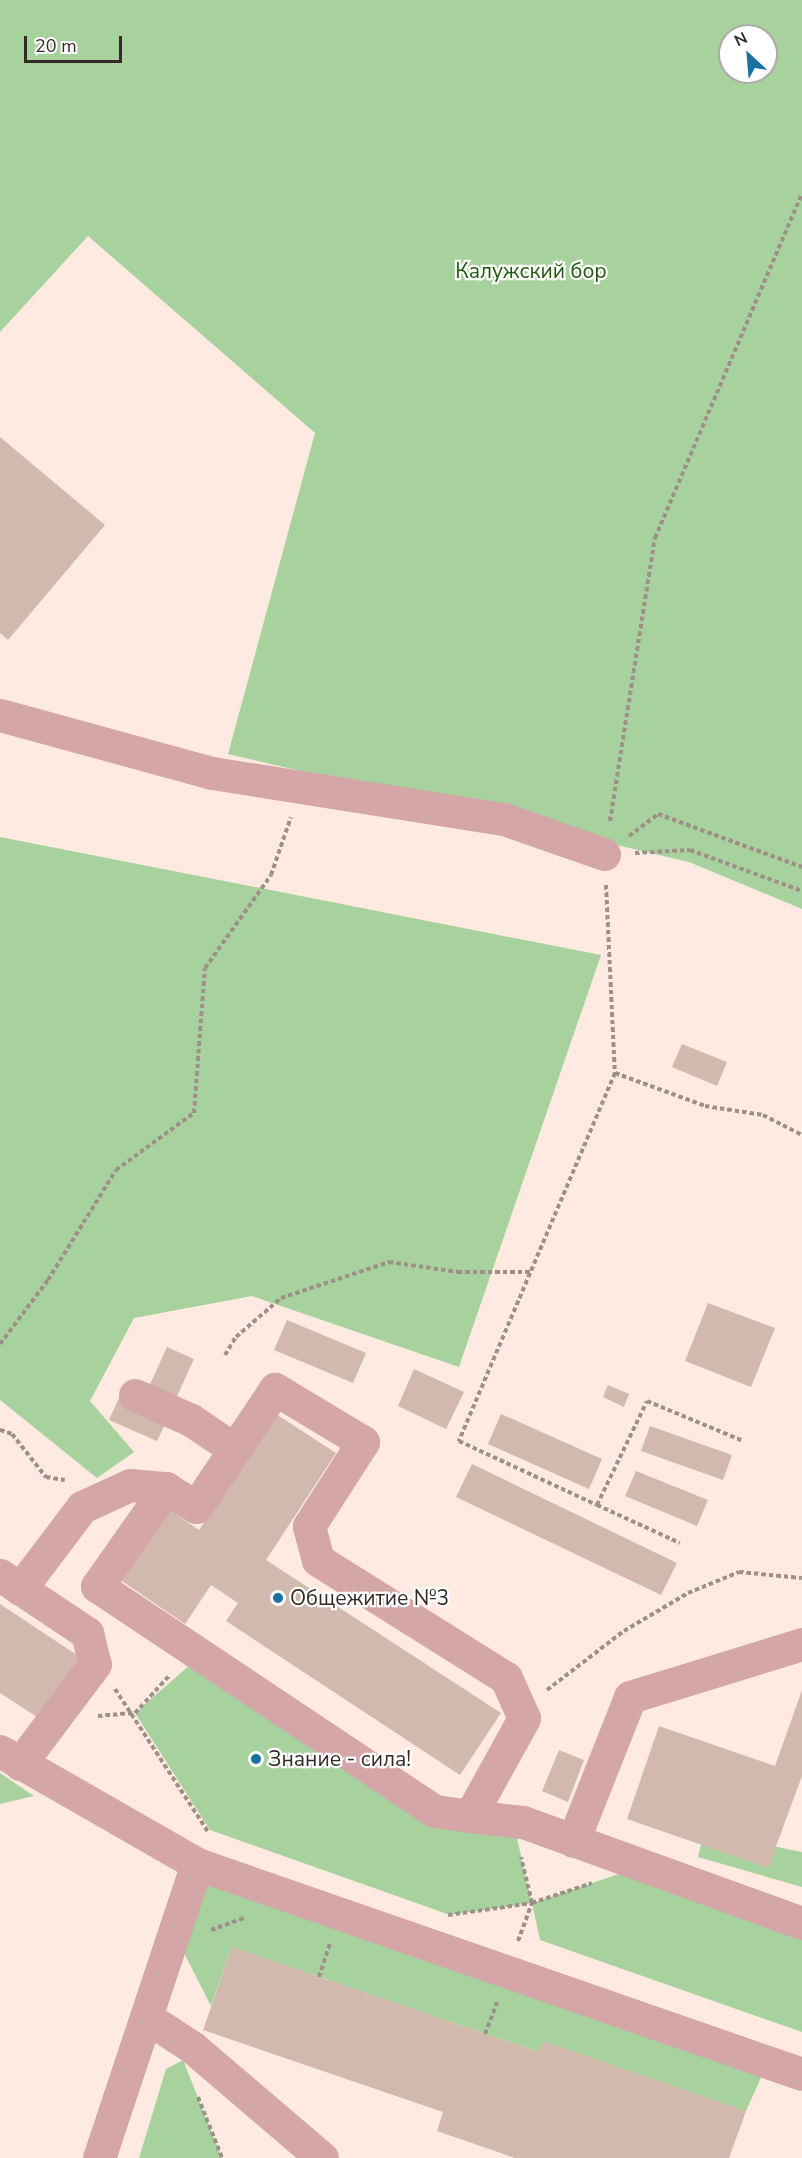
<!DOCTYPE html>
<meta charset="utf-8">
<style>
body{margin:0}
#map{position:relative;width:802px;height:2158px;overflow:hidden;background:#feeae0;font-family:"Nunito Sans",sans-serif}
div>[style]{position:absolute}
.green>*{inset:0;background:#a7d19d}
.building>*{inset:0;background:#d1b9ad}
.path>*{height:4px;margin-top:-2px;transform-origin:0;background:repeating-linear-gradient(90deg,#9e9088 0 4.5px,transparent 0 7.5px)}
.minor>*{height:33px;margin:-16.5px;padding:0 16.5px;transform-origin:16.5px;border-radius:16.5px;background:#d4a6a8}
.dots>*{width:16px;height:16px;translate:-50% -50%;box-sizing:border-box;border:3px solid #fff;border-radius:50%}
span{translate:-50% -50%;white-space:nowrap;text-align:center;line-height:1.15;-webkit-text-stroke:4.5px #fff;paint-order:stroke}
.park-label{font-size:21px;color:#21590e}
.poi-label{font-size:21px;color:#342b26}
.left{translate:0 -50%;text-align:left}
.north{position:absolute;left:718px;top:24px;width:60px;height:60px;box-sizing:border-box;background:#fff;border:2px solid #aeaaa8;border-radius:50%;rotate:334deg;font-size:16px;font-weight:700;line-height:24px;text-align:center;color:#342b26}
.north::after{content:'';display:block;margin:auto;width:21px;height:27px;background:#1872a1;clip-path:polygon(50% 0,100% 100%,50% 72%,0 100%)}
.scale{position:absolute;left:24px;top:36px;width:98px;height:27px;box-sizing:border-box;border:3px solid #342b26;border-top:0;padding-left:8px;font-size:18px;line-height:21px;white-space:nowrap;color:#342b26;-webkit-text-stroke:4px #fff;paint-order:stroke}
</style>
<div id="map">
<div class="green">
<div style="clip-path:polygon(evenodd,0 0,802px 0,802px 909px,689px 862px,228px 754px,315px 433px,88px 236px,0 332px,0 0,730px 36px,766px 36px,766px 72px,730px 72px,730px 36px)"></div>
<div style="clip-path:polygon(0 837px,601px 955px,459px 1367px,252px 1296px,134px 1318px,90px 1401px,134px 1452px,97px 1478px,0 1400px)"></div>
<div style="clip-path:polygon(199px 1657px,435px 1811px,513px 1821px,532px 1903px,628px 1871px,802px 1926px,802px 2032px,540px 1940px,532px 1903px,450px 1915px,210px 1830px,135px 1713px)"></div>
<div style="clip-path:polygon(0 1773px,34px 1796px,0 1804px)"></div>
<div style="clip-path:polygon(704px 1832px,802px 1852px,802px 1887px,698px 1857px)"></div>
<div style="clip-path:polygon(197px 1864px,768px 2062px,746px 2111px,539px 2052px,232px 1947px,211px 2006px,174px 1933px)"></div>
<div style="clip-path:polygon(183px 2060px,222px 2158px,139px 2158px,166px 2069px)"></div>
</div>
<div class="building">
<div style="clip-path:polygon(0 437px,105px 525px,8px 640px,0 633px)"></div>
<div style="clip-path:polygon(682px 1044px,727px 1062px,717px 1086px,672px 1067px)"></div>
<div style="clip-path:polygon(708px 1303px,775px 1328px,751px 1387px,685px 1361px)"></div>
<div style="clip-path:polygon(287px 1320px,366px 1353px,353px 1383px,274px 1350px)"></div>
<div style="clip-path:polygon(167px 1347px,194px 1359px,174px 1403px,147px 1391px)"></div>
<div style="clip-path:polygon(414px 1369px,464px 1392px,446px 1429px,398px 1406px)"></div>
<div style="clip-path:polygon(608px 1385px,629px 1394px,624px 1407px,603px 1397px)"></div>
<div style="clip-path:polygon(119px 1398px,167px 1420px,157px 1441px,109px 1420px)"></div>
<div style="clip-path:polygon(276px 1414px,336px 1453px,266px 1560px,501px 1713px,460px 1775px,226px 1621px,238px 1603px,211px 1585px,185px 1624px,119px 1579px,167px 1508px,199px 1530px)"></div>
<div style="clip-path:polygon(501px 1414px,602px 1459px,589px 1489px,488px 1444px)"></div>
<div style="clip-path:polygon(650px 1426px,732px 1455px,723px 1480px,641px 1451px)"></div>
<div style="clip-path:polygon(472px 1464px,677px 1563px,661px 1595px,456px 1497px)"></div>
<div style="clip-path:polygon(636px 1471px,708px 1500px,697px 1526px,625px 1496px)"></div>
<div style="clip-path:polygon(0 1604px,80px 1657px,40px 1719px,0 1693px)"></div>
<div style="clip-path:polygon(802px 1690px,802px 1776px,768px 1868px,627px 1819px,659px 1726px,775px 1766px)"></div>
<div style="clip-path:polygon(559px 1750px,584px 1760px,568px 1802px,542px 1791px)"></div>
<div style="clip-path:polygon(232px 1947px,539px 2052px,543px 2041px,746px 2111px,729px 2158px,515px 2158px,437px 2131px,443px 2112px,203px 2030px)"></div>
</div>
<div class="path">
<div style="left:610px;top:821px;width:287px;rotate:-81deg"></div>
<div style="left:655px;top:538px;width:374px;rotate:-66.9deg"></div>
<div style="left:629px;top:836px;width:36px;rotate:-37deg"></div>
<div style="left:658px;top:814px;width:153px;rotate:20.2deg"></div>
<div style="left:635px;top:853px;width:55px;rotate:-3.1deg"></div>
<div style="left:690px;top:850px;width:119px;rotate:20.1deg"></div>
<div style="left:606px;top:885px;width:188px;rotate:87.3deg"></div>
<div style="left:615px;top:1073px;width:400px;rotate:113deg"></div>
<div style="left:459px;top:1441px;width:152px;rotate:24.9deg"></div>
<div style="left:597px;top:1505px;width:115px;rotate:-64.3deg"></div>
<div style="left:647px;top:1401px;width:104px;rotate:22.6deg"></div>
<div style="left:615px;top:1073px;width:96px;rotate:20.1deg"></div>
<div style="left:705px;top:1106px;width:59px;rotate:8.8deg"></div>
<div style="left:763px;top:1115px;width:44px;rotate:27.1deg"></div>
<div style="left:0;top:1344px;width:80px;rotate:-53.1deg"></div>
<div style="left:48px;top:1280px;width:129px;rotate:-58.3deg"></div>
<div style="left:116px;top:1170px;width:97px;rotate:-36.2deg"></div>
<div style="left:194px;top:1113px;width:145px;rotate:-85.7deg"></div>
<div style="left:205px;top:968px;width:114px;rotate:-54.6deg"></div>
<div style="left:271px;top:875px;width:61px;rotate:-71deg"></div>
<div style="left:225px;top:1355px;width:21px;rotate:-59deg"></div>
<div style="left:236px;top:1337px;width:60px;rotate:-40.9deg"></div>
<div style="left:281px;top:1298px;width:114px;rotate:-18.4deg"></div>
<div style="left:389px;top:1262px;width:70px;rotate:8.2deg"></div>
<div style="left:458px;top:1272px;width:73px"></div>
<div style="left:0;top:1430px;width:13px;rotate:18deg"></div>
<div style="left:12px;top:1434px;width:55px;rotate:51.7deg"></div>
<div style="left:46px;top:1477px;width:19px;rotate:9deg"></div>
<div style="left:597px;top:1505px;width:91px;rotate:24.6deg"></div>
<div style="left:115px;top:1689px;width:172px;rotate:56.9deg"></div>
<div style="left:547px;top:1690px;width:97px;rotate:-37.5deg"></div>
<div style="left:624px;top:1631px;width:74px;rotate:-30.7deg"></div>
<div style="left:688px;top:1593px;width:55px;rotate:-22.4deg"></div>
<div style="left:739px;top:1572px;width:63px;rotate:5.4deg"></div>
<div style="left:98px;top:1716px;width:37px;rotate:-5deg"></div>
<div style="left:135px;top:1713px;width:52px;rotate:-47.4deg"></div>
<div style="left:448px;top:1915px;width:85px;rotate:-8.1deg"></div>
<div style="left:532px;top:1903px;width:63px;rotate:-18.4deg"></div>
<div style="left:211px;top:1930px;width:37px;rotate:-20deg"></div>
<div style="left:518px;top:1941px;width:40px;rotate:-69.8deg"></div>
<div style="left:532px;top:1903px;width:47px;rotate:-103.4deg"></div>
<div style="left:319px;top:1977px;width:36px;rotate:-72deg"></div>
<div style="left:485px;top:2034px;width:34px;rotate:-69deg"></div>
<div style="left:198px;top:2097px;width:66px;rotate:68.5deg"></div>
</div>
<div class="minor">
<div style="left:0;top:715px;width:220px;rotate:15.3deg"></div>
<div style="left:212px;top:773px;width:296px;rotate:9deg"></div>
<div style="left:504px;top:819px;width:106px;rotate:19.3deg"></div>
<div style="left:135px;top:1395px;width:61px;rotate:24.1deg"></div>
<div style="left:191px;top:1420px;width:52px;rotate:34deg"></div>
<div style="left:0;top:1575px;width:105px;rotate:33.7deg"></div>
<div style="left:87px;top:1633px;width:32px;rotate:76deg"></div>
<div style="left:95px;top:1664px;width:125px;rotate:126.9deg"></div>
<div style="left:20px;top:1589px;width:103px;rotate:-52.9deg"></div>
<div style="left:82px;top:1507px;width:53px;rotate:-24.6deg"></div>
<div style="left:130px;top:1485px;width:36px;rotate:5deg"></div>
<div style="left:0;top:1751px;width:227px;rotate:29.8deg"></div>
<div style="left:197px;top:1864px;width:640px;rotate:19.14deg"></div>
<div style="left:470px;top:1816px;width:112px;rotate:-61.1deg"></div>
<div style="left:524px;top:1718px;width:44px;rotate:-114.2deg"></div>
<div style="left:506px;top:1678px;width:222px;rotate:-147.9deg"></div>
<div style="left:318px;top:1560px;width:35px;rotate:-105deg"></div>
<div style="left:309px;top:1526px;width:100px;rotate:-57.3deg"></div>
<div style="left:363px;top:1442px;width:103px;rotate:-148.9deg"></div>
<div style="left:275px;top:1389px;width:142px;rotate:123.8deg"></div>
<div style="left:196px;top:1507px;width:36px;rotate:-148deg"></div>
<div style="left:166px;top:1488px;width:120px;rotate:125.1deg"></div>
<div style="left:97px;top:1586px;width:406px;rotate:33.7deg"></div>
<div style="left:435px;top:1811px;width:35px;rotate:8deg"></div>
<div style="left:470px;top:1816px;width:53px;rotate:6.5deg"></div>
<div style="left:523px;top:1822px;width:297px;rotate:19.9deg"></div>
<div style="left:573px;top:1841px;width:155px;rotate:-68.4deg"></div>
<div style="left:630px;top:1697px;width:180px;rotate:-17.1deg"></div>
<div style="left:146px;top:2017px;width:55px;rotate:33.1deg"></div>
<div style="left:192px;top:2047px;width:171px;rotate:40.5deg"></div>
<div style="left:99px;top:2158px;width:310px;rotate:-71.6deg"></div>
</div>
<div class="dots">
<div style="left:278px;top:1598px;background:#1872a1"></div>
<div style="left:256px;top:1759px;background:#1872a1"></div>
</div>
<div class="park-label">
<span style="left:531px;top:271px">Калужский бор</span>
</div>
<div class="poi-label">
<span class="left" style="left:290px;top:1598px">Общежитие №3</span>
<span class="left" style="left:268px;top:1759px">Знание - сила!</span>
</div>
<div class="north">N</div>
<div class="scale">20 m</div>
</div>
